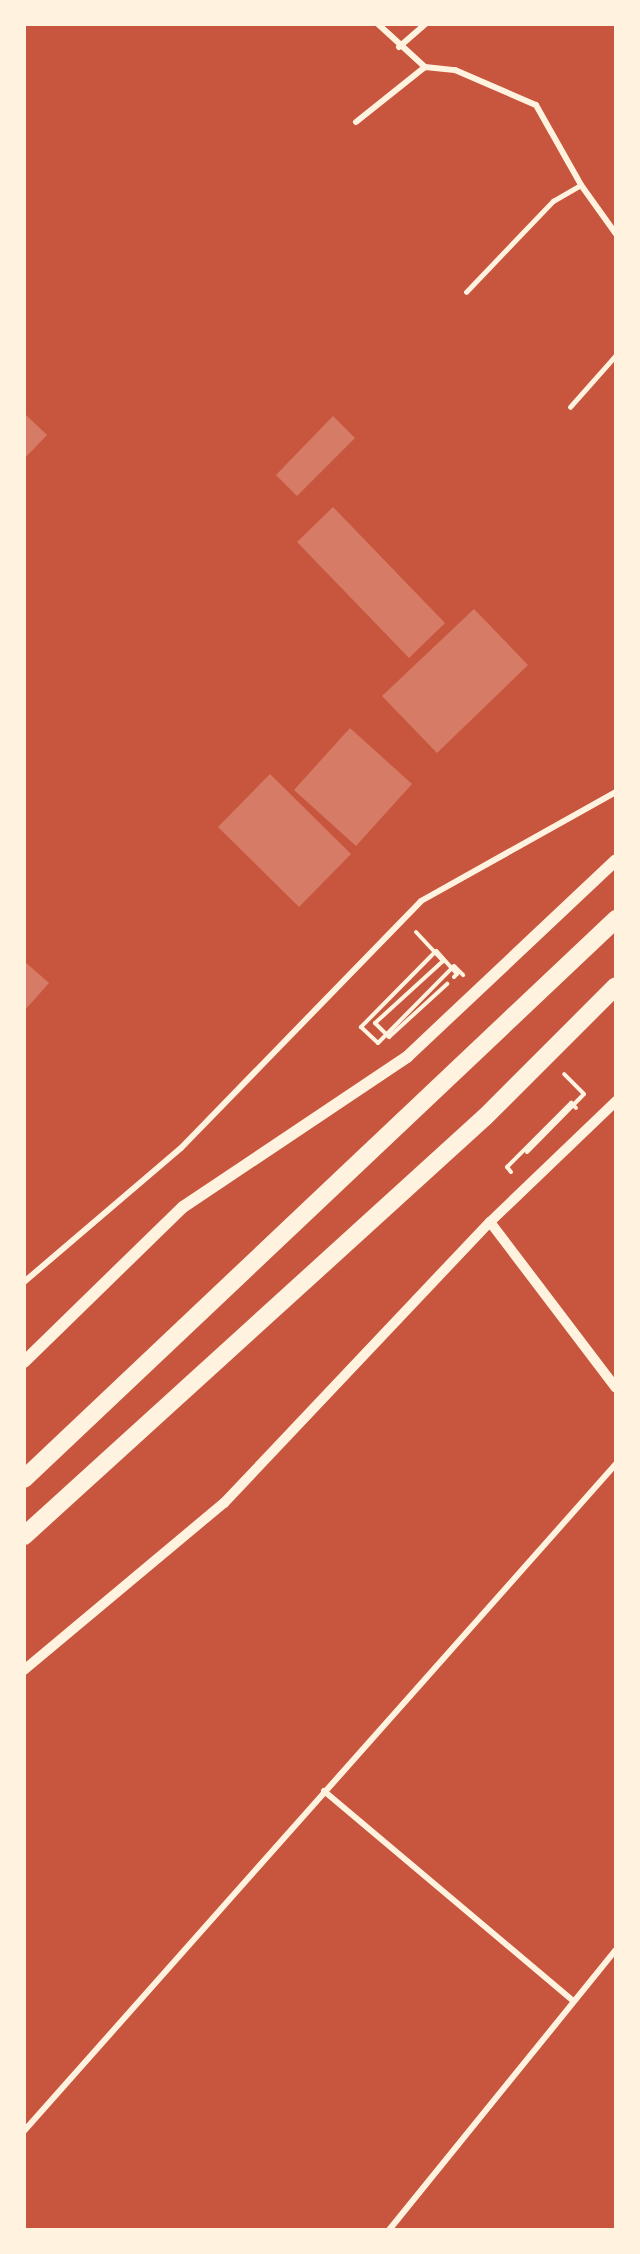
<!DOCTYPE html>
<style>
body{margin:0}
#map{position:relative;width:640px;height:2254px;overflow:hidden;background:#c8553d;font-family:Overpass,sans-serif}
div>[style]{position:absolute}
.building>*{inset:0;background:#d67c66}
.path>*{height:4px;margin:-2px;padding:0 2px;transform-origin:2px;border-radius:2px;background:#fff3e0}
.service>*{height:4.5px;margin:-2.25px;padding:0 2.25px;transform-origin:2.25px;border-radius:2.25px;background:#fff3e0}
.minor>*{height:6px;margin:-3px;padding:0 3px;transform-origin:3px;border-radius:3px;background:#fff3e0}
.tertiary>*{height:10px;margin:-5px;padding:0 5px;transform-origin:5px;border-radius:5px;background:#fff3e0}
.secondary>*{height:12px;margin:-6px;padding:0 6px;transform-origin:6px;border-radius:6px;background:#fff3e0}
.motorway>*{height:18px;margin:-9px;padding:0 9px;transform-origin:9px;border-radius:9px;background:#fff3e0}
span{translate:-50% -50%;white-space:nowrap;text-align:center;line-height:1.15;-webkit-text-stroke:5px #fff3e0;paint-order:stroke}
.frame{position:absolute;inset:0;border:26px solid #fff3e0;pointer-events:none}
</style>
<div id="map">
<div class="building">
<div style="clip-path:polygon(24px 413px,47px 435px,24px 459px)"></div>
<div style="clip-path:polygon(333px 416px,355px 438px,297px 496px,276px 475px)"></div>
<div style="clip-path:polygon(333px 507px,445px 623px,409px 658px,297px 542px)"></div>
<div style="clip-path:polygon(474px 609px,528px 665px,437px 753px,382px 696px)"></div>
<div style="clip-path:polygon(350px 728px,412px 784px,356px 846px,294px 790px)"></div>
<div style="clip-path:polygon(270px 774px,351px 854px,299px 907px,218px 827px)"></div>
<div style="clip-path:polygon(24px 961px,49px 983px,24px 1011px)"></div>
</div>
<div class="path">
<div style="left:416px;top:932px;width:40px;rotate:47deg"></div>
<div style="left:443px;top:961px;width:92px;rotate:137.6deg"></div>
<div style="left:375px;top:1023px;width:20px;rotate:45deg"></div>
<div style="left:389px;top:1037px;width:79px;rotate:-42.4deg"></div>
<div style="left:454px;top:977px;width:4px;rotate:-45deg"></div>
<div style="left:457px;top:974px;width:31px;rotate:-132deg"></div>
<div style="left:436px;top:951px;width:107px;rotate:134.6deg"></div>
<div style="left:361px;top:1027px;width:23px;rotate:43deg"></div>
<div style="left:378px;top:1043px;width:108px;rotate:-45.4deg"></div>
<div style="left:454px;top:966px;width:13px;rotate:45deg"></div>
<div style="left:527px;top:1152px;width:81px;rotate:-45.5deg"></div>
<div style="left:584px;top:1094px;width:28px;rotate:-135deg"></div>
<div style="left:511px;top:1172px;width:6px;rotate:-129deg"></div>
<div style="left:507px;top:1167px;width:91px;rotate:-45deg"></div>
<div style="left:571px;top:1103px;width:7px;rotate:45deg"></div>
</div>
<div class="service">
<div style="left:466px;top:292px;width:126px;rotate:-46.3deg"></div>
<div style="left:553px;top:201px;width:32px;rotate:-30deg"></div>
<div style="left:570px;top:407px;width:69px;rotate:-48.5deg"></div>
</div>
<div class="minor">
<div style="left:378px;top:24px;width:64px;rotate:42.5deg"></div>
<div style="left:425px;top:67px;width:30px;rotate:6deg"></div>
<div style="left:455px;top:70px;width:88px;rotate:23.4deg"></div>
<div style="left:536px;top:105px;width:92px;rotate:60.6deg"></div>
<div style="left:581px;top:185px;width:60px;rotate:54.5deg"></div>
<div style="left:399px;top:47px;width:35px;rotate:-41deg"></div>
<div style="left:356px;top:122px;width:88px;rotate:-38.6deg"></div>
<div style="left:24px;top:1282px;width:206px;rotate:-40.5deg"></div>
<div style="left:181px;top:1148px;width:344px;rotate:-45.8deg"></div>
<div style="left:421px;top:901px;width:223px;rotate:-29.2deg"></div>
<div style="left:324px;top:1791px;width:324px;rotate:40.1deg"></div>
<div style="left:24px;top:2131px;width:892px;rotate:-48.41deg"></div>
<div style="left:389px;top:2230px;width:360px;rotate:-51deg"></div>
</div>
<div class="tertiary">
<div style="left:490px;top:1222px;width:208px;rotate:52.8deg"></div>
<div style="left:24px;top:1670px;width:261px;rotate:-39.9deg"></div>
<div style="left:224px;top:1503px;width:387px;rotate:-46.6deg"></div>
<div style="left:490px;top:1222px;width:175px;rotate:-43.8deg"></div>
</div>
<div class="secondary">
<div style="left:24px;top:1362px;width:222px;rotate:-44.3deg"></div>
<div style="left:183px;top:1207px;width:270px;rotate:-33.8deg"></div>
<div style="left:407px;top:1057px;width:287px;rotate:-43.3deg"></div>
</div>
<div class="motorway">
<div style="left:24px;top:1479px;width:815px;rotate:-43.41deg"></div>
<div style="left:24px;top:1536px;width:623px;rotate:-42.27deg"></div>
<div style="left:485px;top:1117px;width:185px;rotate:-45deg"></div>
</div>
<div class="frame"></div>
</div>
